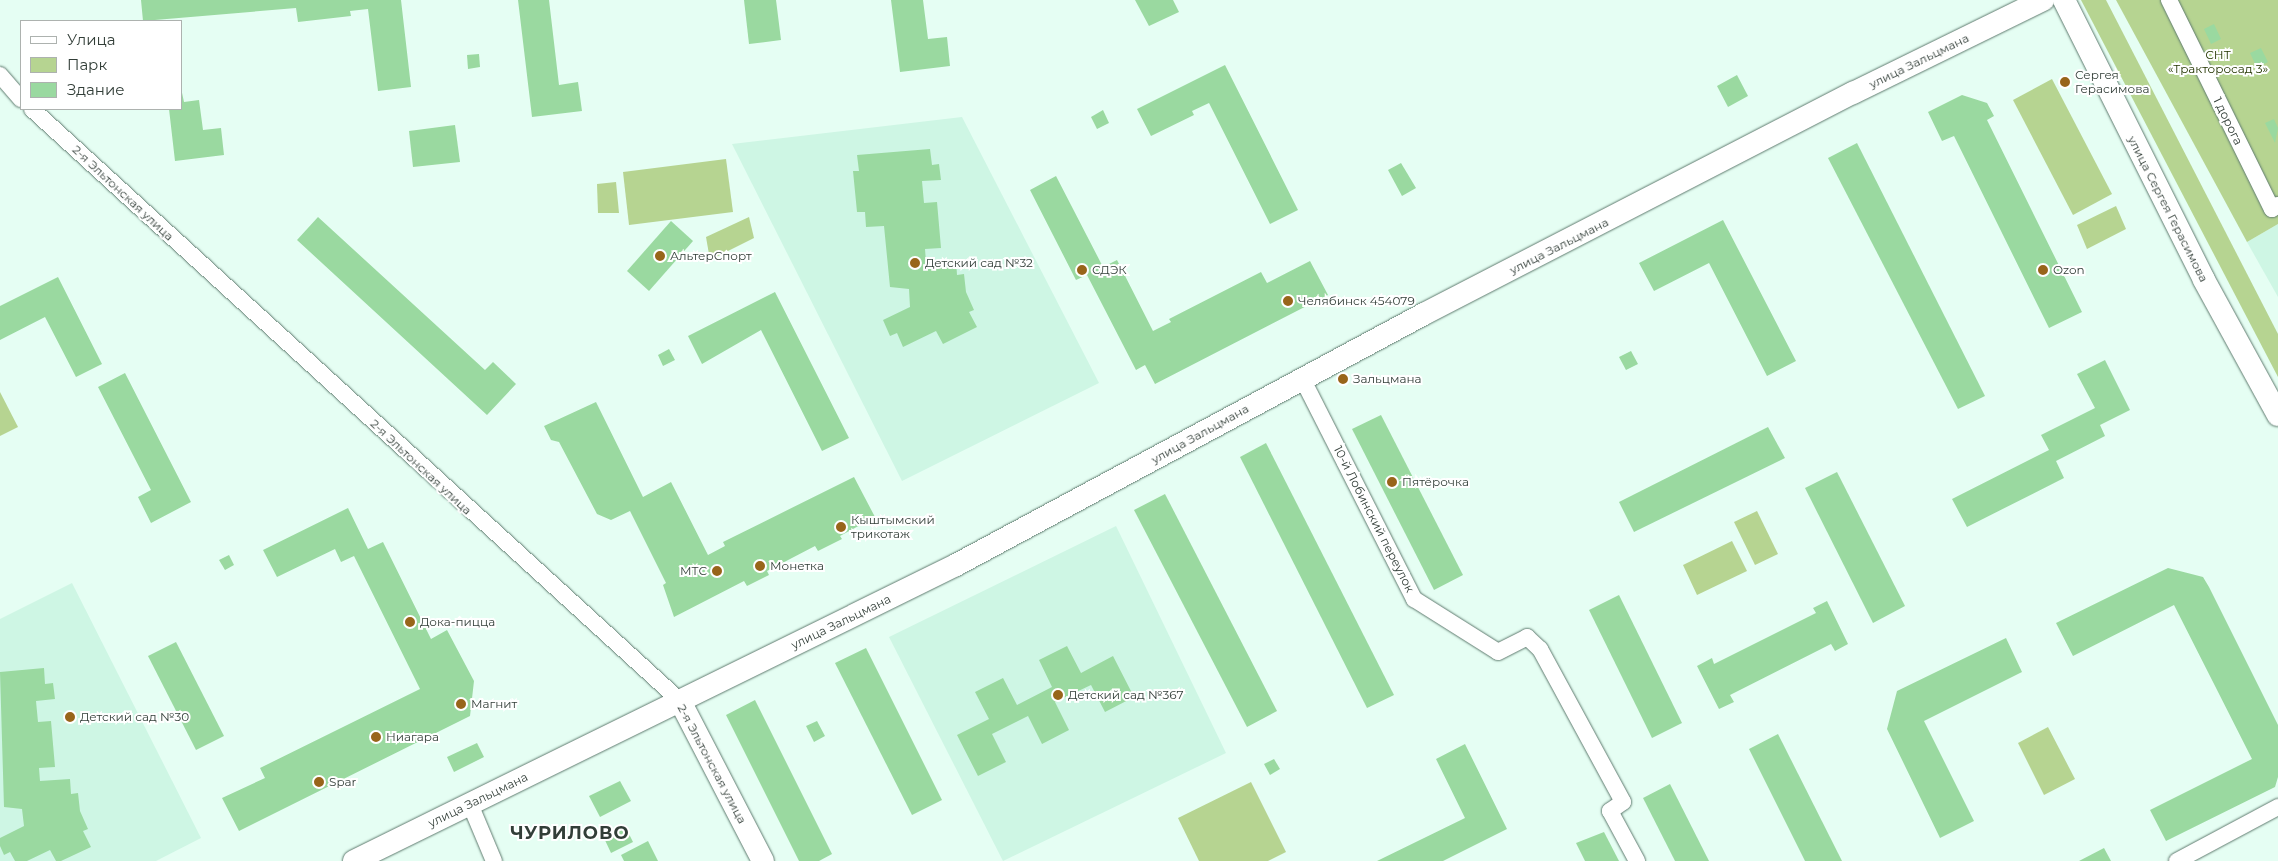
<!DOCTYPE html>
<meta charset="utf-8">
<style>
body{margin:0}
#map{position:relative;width:2278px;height:861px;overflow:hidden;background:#e5fef3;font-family:Montserrat,sans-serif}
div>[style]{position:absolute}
.built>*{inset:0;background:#cef6e4}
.green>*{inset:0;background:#b6d491}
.building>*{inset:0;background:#9ad9a0}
.roads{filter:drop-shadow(0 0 1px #5f7b6f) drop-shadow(0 0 1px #5f7b6f)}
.street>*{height:16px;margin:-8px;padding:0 8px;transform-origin:8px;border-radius:8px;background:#fff}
.secondary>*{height:22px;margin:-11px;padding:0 11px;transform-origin:11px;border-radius:11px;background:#fff}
.dots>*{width:14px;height:14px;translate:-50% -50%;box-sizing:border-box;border:2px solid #fff;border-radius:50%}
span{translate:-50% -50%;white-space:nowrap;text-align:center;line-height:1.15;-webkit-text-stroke:4px #fff;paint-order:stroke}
.park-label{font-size:12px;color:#233500}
.street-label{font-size:12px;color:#323e38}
.poi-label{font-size:12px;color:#323e38}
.left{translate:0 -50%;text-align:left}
.right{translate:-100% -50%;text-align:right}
.district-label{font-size:18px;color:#323e38;font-weight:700;letter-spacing:1px}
.legend{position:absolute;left:20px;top:20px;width:162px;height:90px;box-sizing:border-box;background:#fff;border:1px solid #adb2af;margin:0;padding:6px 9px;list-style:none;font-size:15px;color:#323e38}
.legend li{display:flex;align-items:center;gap:10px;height:25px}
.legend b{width:25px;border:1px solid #adb2af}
</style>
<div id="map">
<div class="built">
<div style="clip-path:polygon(962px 117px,1099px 383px,902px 481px,732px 144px)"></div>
<div style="clip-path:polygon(2278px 224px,2278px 297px,2247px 242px)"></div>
<div style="clip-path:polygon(1116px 526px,1226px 753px,1003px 861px,889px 637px)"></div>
<div style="clip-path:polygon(72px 583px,201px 838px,156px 861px,0 861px,0 619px)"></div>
</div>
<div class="green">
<div style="clip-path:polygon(2081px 0,2106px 0,2278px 334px,2278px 377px)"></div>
<div style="clip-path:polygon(2116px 0,2278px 0,2278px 224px,2247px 242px)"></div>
<div style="clip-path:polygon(2052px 79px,2112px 194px,2073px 215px,2013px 100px)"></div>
<div style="clip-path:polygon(726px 159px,733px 212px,629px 225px,623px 172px)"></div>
<div style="clip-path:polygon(616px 182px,619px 213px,598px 213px,597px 184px)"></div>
<div style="clip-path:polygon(2116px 206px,2126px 229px,2087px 249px,2077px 225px)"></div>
<div style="clip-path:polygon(749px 217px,754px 238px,710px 260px,706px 237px)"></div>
<div style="clip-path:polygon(0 392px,18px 427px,0 436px)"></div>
<div style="clip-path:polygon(1757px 511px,1778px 554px,1755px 565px,1734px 522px)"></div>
<div style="clip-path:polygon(1732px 541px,1747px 571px,1697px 595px,1683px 565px)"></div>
<div style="clip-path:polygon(2048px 727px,2075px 779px,2044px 795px,2018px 743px)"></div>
<div style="clip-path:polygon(1251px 782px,1286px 852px,1268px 861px,1199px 861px,1178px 818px)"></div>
</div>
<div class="building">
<div style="clip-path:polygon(141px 0,401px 0,411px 87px,378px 91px,368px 9px,350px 11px,351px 16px,298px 22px,296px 8px,143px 21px)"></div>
<div style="clip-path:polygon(518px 0,549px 0,559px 85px,578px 82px,582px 111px,532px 117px)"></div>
<div style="clip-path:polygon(744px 0,776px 0,781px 40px,749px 44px)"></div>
<div style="clip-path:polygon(891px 0,923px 0,928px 39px,947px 37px,950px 66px,900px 72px)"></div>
<div style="clip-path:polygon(1135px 0,1173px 0,1179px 12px,1149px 26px)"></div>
<div style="clip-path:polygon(2214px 24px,2221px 39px,2211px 44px,2204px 29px)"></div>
<div style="clip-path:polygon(2261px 48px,2268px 62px,2257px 68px,2250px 53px)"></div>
<div style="clip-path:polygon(479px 54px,480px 67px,468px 69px,467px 55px)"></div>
<div style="clip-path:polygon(1225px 65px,1298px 210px,1270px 224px,1209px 103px,1192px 111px,1194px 115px,1151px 136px,1137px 109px)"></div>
<div style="clip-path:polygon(1737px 75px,1748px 96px,1728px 107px,1717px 86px)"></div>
<div style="clip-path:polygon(181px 88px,184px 102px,199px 100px,203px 130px,221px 128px,224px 155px,175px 161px,169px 109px,181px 109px)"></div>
<div style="clip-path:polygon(1962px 95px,1987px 103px,1994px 116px,1987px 120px,2082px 312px,2049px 328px,1954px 136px,1942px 141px,1928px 112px)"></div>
<div style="clip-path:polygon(1103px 110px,1109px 123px,1097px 129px,1091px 117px)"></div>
<div style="clip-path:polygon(2274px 119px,2278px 128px,2275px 143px,2265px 123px)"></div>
<div style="clip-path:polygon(455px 125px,460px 162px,413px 167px,409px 131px)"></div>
<div style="clip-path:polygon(1857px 143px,1985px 396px,1958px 409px,1828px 158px)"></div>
<div style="clip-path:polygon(930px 149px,932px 165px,939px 164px,941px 180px,922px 181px,924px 203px,937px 202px,941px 248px,925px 249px,926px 262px,956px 259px,957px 275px,964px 274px,966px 292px,974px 310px,969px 312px,977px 327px,943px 344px,936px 331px,903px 347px,897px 333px,890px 336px,883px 320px,910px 307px,909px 289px,890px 287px,884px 226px,866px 227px,865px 212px,857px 212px,853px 171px,859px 171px,857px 155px)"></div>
<div style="clip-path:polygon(1401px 163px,1416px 188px,1402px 196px,1388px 170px)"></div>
<div style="clip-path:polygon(1056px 176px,1103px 267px,1117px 260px,1153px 331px,1171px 322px,1169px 319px,1261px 272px,1267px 283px,1310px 261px,1328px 295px,1155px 384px,1145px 365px,1136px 370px,1087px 275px,1076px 280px,1030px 190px)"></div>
<div style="clip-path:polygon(318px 217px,485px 370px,493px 362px,516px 384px,487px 415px,297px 240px)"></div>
<div style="clip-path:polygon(1723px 220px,1796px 361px,1767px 376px,1709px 263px,1654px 291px,1639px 263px)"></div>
<div style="clip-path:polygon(671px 221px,693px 241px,649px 291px,627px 271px)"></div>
<div style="clip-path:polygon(58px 277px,102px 364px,76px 377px,45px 317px,0 340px,0 306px)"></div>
<div style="clip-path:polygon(775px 292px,849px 438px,822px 451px,761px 330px,702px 364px,688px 336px)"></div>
<div style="clip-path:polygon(669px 349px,675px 360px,663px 366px,658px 355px)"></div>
<div style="clip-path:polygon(1631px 351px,1638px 364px,1626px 370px,1619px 357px)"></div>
<div style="clip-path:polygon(2105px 360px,2130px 410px,2100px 425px,2105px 436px,2056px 461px,2064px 478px,1967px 527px,1952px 499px,2049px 450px,2041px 435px,2095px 408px,2077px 374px)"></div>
<div style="clip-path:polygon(125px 373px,191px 502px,151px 523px,138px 497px,151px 490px,98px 387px)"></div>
<div style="clip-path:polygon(596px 402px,643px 497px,671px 482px,708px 555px,725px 546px,723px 542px,854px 477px,875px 517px,840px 536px,842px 539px,818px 551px,815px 546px,767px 571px,769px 575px,747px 586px,744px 581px,674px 617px,663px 585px,666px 583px,630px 511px,611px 520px,597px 514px,559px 442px,551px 440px,544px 426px)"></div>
<div style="clip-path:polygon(1381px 415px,1463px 575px,1434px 590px,1352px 429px)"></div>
<div style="clip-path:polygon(1768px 427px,1785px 458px,1634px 532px,1619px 502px)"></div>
<div style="clip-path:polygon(1266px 443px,1394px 695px,1367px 708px,1240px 457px)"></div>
<div style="clip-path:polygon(1837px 472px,1905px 606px,1873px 623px,1805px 488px)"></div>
<div style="clip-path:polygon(1165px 494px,1277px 711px,1247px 727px,1134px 510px)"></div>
<div style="clip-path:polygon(348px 508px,368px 549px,383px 542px,431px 639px,447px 630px,474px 681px,470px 716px,239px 831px,222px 798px,265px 778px,260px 768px,420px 689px,354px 556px,341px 562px,335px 549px,277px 577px,263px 550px)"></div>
<div style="clip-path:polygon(229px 555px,234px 565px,225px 570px,219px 560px)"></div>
<div style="clip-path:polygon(2168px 568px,2203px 577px,2209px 587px,2278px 725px,2278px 777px,2275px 787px,2166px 841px,2150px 810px,2252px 759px,2174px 605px,2073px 656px,2056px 623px)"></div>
<div style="clip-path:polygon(1619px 595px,1682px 723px,1652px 738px,1589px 610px)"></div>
<div style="clip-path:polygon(1827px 601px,1848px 644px,1835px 651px,1831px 644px,1730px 695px,1734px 702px,1719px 709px,1697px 666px,1712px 658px,1714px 664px,1816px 613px,1813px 608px)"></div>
<div style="clip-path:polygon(2006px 638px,2022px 672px,1924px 721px,1974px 821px,1940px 838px,1887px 729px,1897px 691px)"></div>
<div style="clip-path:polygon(176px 642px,224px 736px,196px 750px,148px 656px)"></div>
<div style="clip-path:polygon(1067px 646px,1081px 673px,1113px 656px,1134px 697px,1105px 712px,1091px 685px,1055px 702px,1069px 730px,1042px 744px,1028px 716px,992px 734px,1006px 762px,978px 776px,957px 735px,989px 719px,975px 692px,1003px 678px,1017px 705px,1052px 687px,1039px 660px)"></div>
<div style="clip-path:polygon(866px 648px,942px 800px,912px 815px,835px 663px)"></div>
<div style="clip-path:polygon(44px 668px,45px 684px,53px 683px,55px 699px,36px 701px,38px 722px,51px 721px,55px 767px,39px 768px,40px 781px,70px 779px,71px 794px,78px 793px,80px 811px,88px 829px,83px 831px,91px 847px,61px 861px,56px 861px,50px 850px,27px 861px,15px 861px,10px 852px,4px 855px,0 846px,0 838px,24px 826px,22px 809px,4px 807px,0 672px)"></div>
<div style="clip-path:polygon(755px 700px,832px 854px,819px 861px,799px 861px,726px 715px)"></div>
<div style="clip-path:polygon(817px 721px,825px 736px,814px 742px,806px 726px)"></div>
<div style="clip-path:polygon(1778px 734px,1842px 861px,1805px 861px,1749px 749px)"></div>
<div style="clip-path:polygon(477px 743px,484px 757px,454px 772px,447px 757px)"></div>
<div style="clip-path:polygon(1465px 744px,1507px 829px,1443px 861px,1377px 861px,1465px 818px,1436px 759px)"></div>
<div style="clip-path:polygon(1274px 759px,1280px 769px,1270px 775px,1264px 764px)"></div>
<div style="clip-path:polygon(620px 781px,631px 801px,600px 817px,589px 796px)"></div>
<div style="clip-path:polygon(1670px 784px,1709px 861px,1675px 861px,1643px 798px)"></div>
<div style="clip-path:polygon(626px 828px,633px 842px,611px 853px,604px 838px)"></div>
<div style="clip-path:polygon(1604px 832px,1619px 861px,1585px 861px,1576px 843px)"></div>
<div style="clip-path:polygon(648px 841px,658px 861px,624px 861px,621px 855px)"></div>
<div style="clip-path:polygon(2104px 848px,2111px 861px,2079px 861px)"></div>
</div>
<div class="roads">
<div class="street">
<div style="left:2169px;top:0;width:233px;rotate:63.8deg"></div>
<div style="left:2272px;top:209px;width:7px;rotate:-34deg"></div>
<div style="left:0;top:75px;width:32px;rotate:49deg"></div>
<div style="left:32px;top:109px;width:878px;rotate:42.41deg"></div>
<div style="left:1303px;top:380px;width:246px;rotate:63.1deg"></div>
<div style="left:1414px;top:599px;width:99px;rotate:32.2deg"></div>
<div style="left:1498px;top:652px;width:33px;rotate:-27deg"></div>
<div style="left:1527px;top:637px;width:18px;rotate:43deg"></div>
<div style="left:1540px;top:649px;width:174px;rotate:61.5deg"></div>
<div style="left:1623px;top:802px;width:16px;rotate:145deg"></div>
<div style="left:1610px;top:811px;width:57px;rotate:61.6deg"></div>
<div style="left:470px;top:804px;width:62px;rotate:67.2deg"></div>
<div style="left:2177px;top:861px;width:115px;rotate:-28.1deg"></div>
</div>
<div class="secondary">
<div style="left:2064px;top:0;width:313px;rotate:63.4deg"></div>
<div style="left:2204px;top:280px;width:154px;rotate:61.3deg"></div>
<div style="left:680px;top:701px;width:180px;rotate:62.6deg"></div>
<div style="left:354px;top:861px;width:671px;rotate:-26.18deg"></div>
<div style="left:956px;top:565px;width:531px;rotate:-28.21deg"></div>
<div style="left:1424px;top:314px;width:483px;rotate:-27.3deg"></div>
<div style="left:1853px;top:93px;width:212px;rotate:-26.1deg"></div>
</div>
</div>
<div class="dots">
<div style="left:2065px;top:82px;background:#98651a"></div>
<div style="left:660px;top:256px;background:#98651a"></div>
<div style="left:915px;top:263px;background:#98651a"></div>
<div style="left:1082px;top:270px;background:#98651a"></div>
<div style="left:2043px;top:270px;background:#98651a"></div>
<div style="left:1288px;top:301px;background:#98651a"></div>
<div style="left:1343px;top:379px;background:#98651a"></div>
<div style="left:1392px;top:482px;background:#98651a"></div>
<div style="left:841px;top:527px;background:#98651a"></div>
<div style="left:760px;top:566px;background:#98651a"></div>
<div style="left:717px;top:571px;background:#98651a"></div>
<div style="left:410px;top:622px;background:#98651a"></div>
<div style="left:1058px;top:695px;background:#98651a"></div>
<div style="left:461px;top:704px;background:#98651a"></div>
<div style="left:70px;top:717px;background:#98651a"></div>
<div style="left:376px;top:737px;background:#98651a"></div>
<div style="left:319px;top:782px;background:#98651a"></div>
</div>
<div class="park-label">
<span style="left:2218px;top:62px">СНТ<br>«Тракторосад 3»</span>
</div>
<div class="street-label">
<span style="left:1919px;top:61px;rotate:-26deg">улица Зальцмана</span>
<span style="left:2228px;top:121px;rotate:64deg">1 дорога</span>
<span style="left:123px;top:193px;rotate:43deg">2-я Эльтонская улица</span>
<span style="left:2168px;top:209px;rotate:63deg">улица Сергея Герасимова</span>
<span style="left:1559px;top:246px;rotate:-27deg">улица Зальцмана</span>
<span style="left:1200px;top:434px;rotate:-29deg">улица Зальцмана</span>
<span style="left:421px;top:467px;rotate:43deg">2-я Эльтонская улица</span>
<span style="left:1374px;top:519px;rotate:63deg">10-й Лобинский переулок</span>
<span style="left:841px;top:622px;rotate:-26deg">улица Зальцмана</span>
<span style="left:712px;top:764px;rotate:62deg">2-я Эльтонская улица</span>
<span style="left:478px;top:800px;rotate:-26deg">улица Зальцмана</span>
</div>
<div class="poi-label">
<span class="left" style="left:2075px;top:82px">Сергея<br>Герасимова</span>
<span class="left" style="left:670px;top:256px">АльтерСпорт</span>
<span class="left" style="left:925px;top:263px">Детский сад №32</span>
<span class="left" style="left:1092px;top:270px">СДЭК</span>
<span class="left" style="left:2053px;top:270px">Ozon</span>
<span class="left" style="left:1298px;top:301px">Челябинск 454079</span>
<span class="left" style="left:1353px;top:379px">Зальцмана</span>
<span class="left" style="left:1402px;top:482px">Пятёрочка</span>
<span class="left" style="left:851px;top:527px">Кыштымский<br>трикотаж</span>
<span class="left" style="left:770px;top:566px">Монетка</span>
<span class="right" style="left:707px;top:571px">МТС</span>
<span class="left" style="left:420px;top:622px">Дока-пицца</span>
<span class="left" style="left:1068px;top:695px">Детский сад №367</span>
<span class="left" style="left:471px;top:704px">Магнит</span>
<span class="left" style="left:80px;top:717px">Детский сад №30</span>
<span class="left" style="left:386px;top:737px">Ниагара</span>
<span class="left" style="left:329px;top:782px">Spar</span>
</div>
<div class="district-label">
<span style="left:570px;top:833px">ЧУРИЛОВО</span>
</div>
<ul class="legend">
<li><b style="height:6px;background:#fff"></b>Улица</li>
<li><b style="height:14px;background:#b6d491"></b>Парк</li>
<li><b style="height:14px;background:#9ad9a0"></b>Здание</li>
</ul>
</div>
